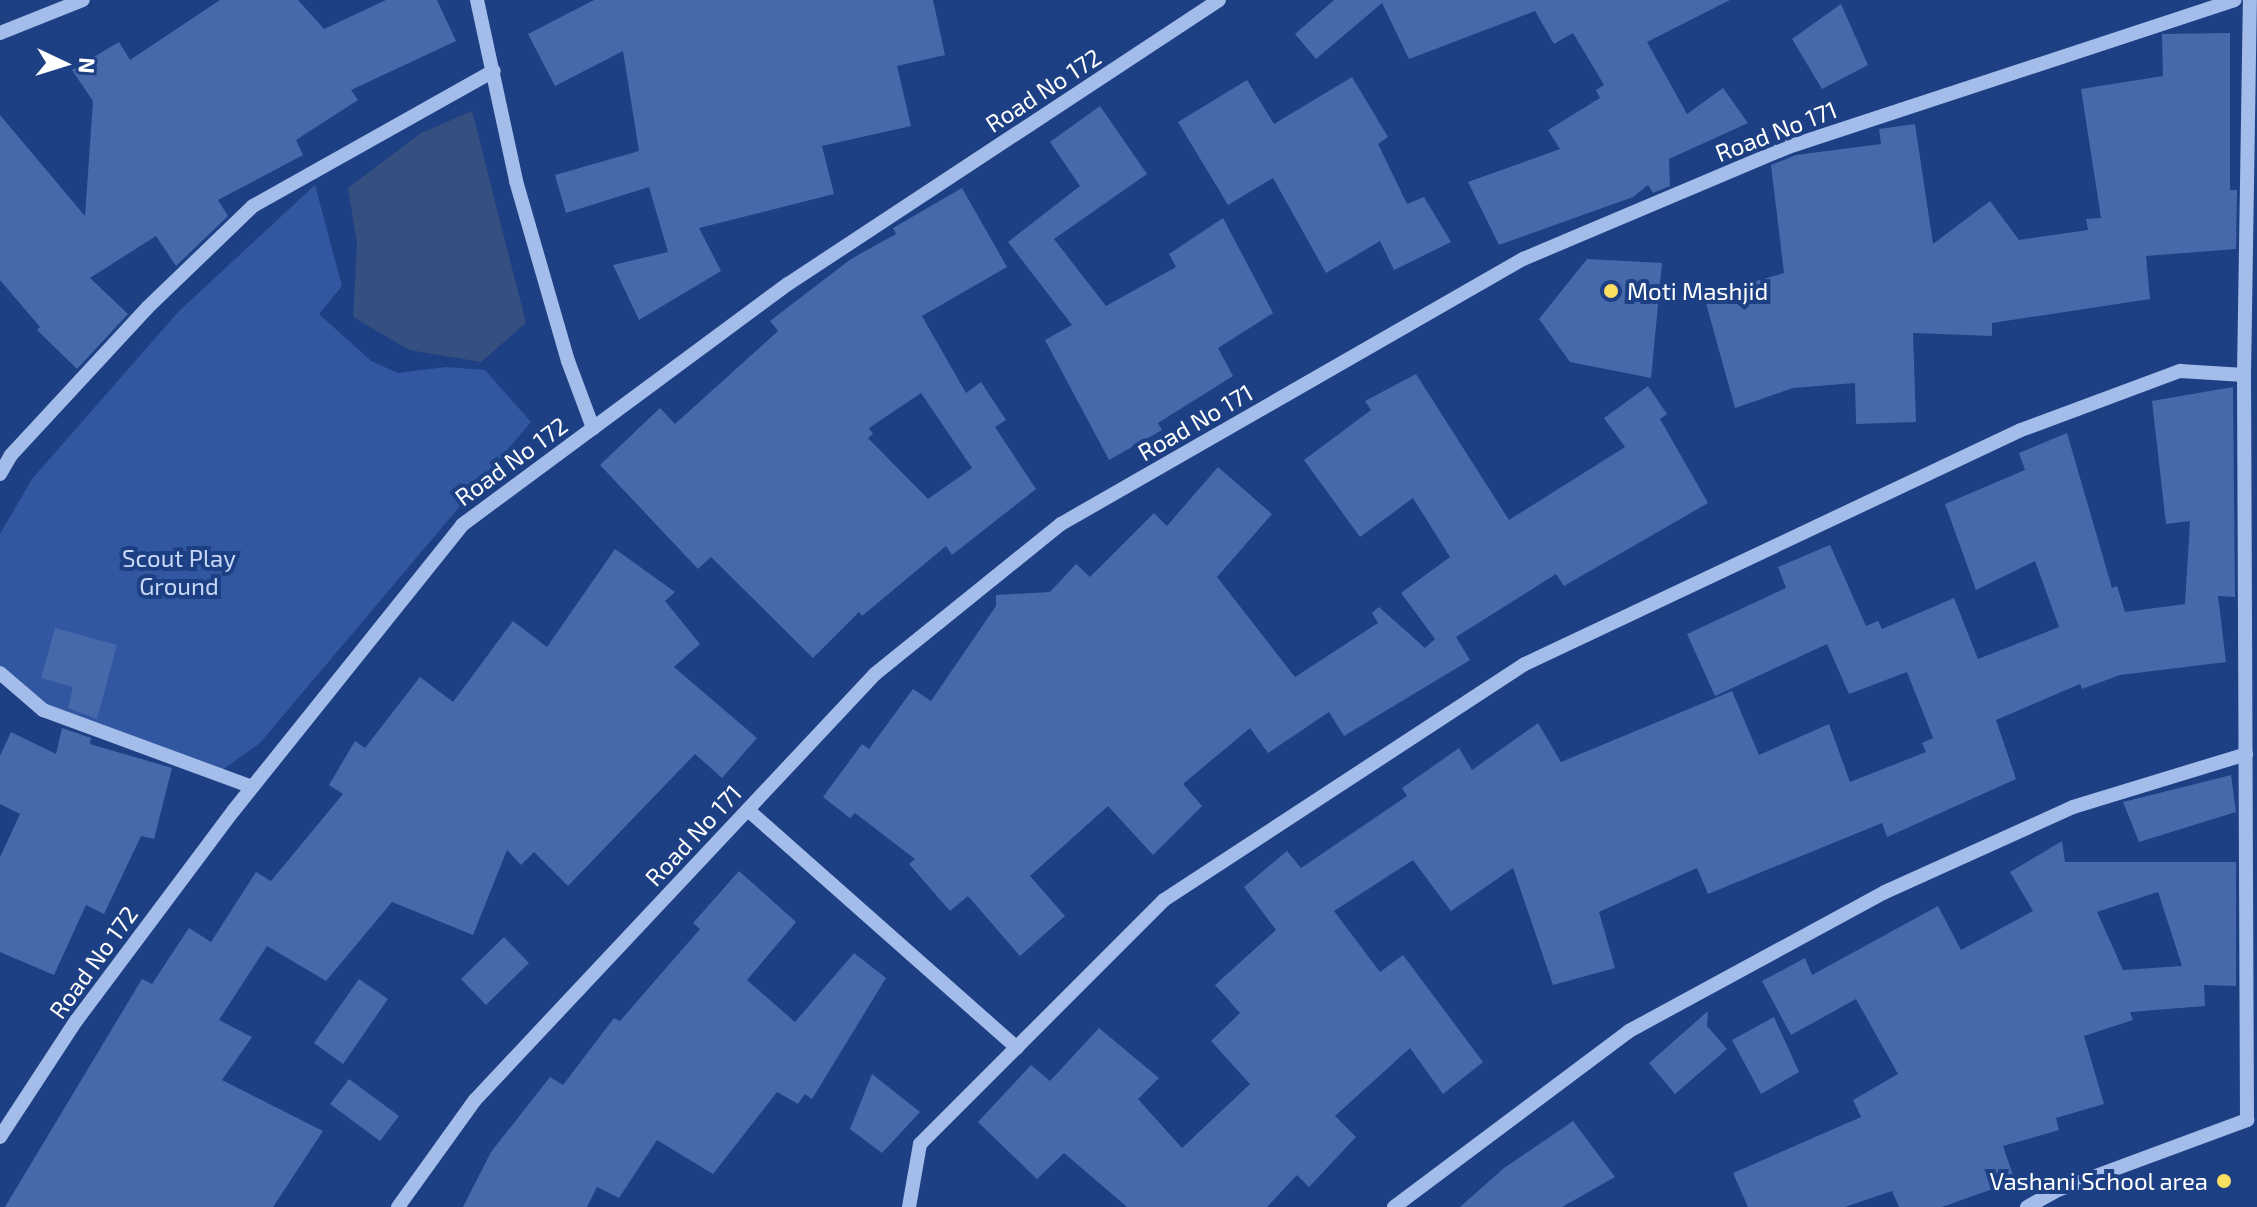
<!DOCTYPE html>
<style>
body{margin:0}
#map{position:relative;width:2257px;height:1207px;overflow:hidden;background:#1d3f83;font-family:"Exo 2",sans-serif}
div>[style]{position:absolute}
.green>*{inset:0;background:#3157a1}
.water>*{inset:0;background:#364f81}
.building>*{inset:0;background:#4669ac}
.minor>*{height:14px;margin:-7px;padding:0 7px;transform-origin:7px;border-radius:7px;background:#a4bcea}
.dots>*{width:22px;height:22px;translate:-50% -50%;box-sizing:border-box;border:4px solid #1d3f83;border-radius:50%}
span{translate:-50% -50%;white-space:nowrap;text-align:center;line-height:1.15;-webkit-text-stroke:8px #1d3f83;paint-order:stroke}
.street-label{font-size:24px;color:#fff}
.poi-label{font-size:24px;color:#fff}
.left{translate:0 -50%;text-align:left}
.right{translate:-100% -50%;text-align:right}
.park-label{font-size:24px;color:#c8d9f7}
.north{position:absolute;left:24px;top:24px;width:80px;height:80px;-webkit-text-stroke:6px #1d3f83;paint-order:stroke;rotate:94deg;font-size:22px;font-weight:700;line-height:32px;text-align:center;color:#fff}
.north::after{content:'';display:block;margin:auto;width:28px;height:36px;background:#fff;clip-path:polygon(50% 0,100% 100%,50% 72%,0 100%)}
</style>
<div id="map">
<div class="green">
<div style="clip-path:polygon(315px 185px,342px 286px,319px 314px,371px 361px,398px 373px,446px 367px,485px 370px,531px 422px,260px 743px,214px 776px,53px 719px,0 669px,0 534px,32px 479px,179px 311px)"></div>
</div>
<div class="water">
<div style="clip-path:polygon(472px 111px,526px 323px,481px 362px,409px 350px,353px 317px,357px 244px,348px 188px,421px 133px)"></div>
</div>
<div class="building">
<div style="clip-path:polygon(220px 0,298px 0,324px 29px,386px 0,437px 0,456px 41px,351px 90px,358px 100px,296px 140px,303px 155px,218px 200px,228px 216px,176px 266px,156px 236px,90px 278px,128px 314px,77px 369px,37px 330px,40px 327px,0 280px,0 115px,85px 216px,93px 101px,72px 70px,119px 42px,130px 60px)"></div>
<div style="clip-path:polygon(594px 0,933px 0,945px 55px,897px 66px,911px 126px,822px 146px,834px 194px,699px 228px,721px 271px,639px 320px,613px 265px,668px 252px,649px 187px,566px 213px,555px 175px,639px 151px,623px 51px,555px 86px,528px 34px)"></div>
<div style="clip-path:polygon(1334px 0,1730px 0,1647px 42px,1687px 114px,1723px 88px,1748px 123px,1669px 159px,1670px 186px,1653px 193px,1648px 185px,1633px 197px,1499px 245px,1468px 182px,1560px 149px,1548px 130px,1600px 98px,1596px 90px,1604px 85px,1573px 33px,1554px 44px,1535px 11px,1409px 59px,1382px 3px,1316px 59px,1295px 34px)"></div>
<div style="clip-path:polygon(1841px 4px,1868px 65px,1822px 89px,1792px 39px)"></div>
<div style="clip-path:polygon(2230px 33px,2230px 190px,2237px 190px,2236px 249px,2146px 256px,2150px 299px,1992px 323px,1992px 336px,1913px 333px,1916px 422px,1856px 424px,1855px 383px,1793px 388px,1735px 408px,1704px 296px,1784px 273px,1771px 165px,1796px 155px,1881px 144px,1879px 129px,1915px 124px,1933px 244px,1990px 201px,2019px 240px,2088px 230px,2086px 219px,2101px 218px,2081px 89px,2163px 76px,2162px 34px)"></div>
<div style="clip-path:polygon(1352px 77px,1388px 137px,1378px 144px,1407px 204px,1424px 197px,1451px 242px,1394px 270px,1380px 241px,1326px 273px,1273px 178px,1228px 205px,1178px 122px,1247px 80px,1274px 124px)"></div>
<div style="clip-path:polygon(1100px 106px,1147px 174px,1054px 239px,1106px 306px,1176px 267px,1169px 254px,1223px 218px,1273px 313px,1218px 348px,1233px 376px,1158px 423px,1162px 430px,1109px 460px,1045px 340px,1072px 325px,1008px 242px,1080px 186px,1050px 142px)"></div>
<div style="clip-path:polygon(evenodd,962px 188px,1007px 267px,922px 316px,966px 393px,981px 382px,1006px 420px,995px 427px,1036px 489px,952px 555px,946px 546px,862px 616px,859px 612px,813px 658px,711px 557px,698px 569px,600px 465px,660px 408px,675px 424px,778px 331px,770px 321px,851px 259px,896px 234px,893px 228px,962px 188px,921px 393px,972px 468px,928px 499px,868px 438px,873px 434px,869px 428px,921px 393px)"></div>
<div style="clip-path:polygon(1587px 259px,1662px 263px,1651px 378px,1570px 362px,1539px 319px)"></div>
<div style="clip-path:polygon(1416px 374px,1509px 520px,1625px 447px,1604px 418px,1648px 386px,1667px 414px,1660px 419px,1708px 503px,1564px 586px,1556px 574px,1456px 637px,1470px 660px,1344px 736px,1329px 712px,1268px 753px,1250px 728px,1183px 784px,1202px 806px,1153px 855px,1108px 806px,1030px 876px,1065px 916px,1020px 956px,968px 896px,950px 911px,909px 864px,915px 859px,855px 813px,850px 818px,823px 797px,862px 744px,869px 749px,913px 689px,931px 701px,996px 606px,996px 595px,1050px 592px,1076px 564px,1090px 577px,1154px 513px,1167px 526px,1218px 467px,1272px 514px,1217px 577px,1295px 677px,1378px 623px,1372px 613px,1379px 607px,1425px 648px,1435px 639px,1401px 593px,1450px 557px,1413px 498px,1360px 537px,1304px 460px,1371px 410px,1365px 401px)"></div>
<div style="clip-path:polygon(2233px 387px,2235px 597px,2218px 596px,2226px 662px,2120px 675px,2082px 689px,2080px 684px,1996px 720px,2016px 779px,1887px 837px,1882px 823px,1708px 894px,1697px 868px,1599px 912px,1615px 968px,1553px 985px,1513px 868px,1451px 911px,1413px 860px,1334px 911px,1380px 972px,1403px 955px,1483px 1062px,1443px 1094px,1410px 1048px,1335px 1116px,1356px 1137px,1309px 1187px,1297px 1175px,1267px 1207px,1127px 1207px,1064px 1153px,1037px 1179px,978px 1122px,1031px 1065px,1050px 1081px,1099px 1028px,1159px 1078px,1138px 1099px,1182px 1148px,1250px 1084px,1211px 1041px,1240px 1013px,1215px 985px,1276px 930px,1244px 887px,1287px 851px,1301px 868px,1407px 796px,1402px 788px,1459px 748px,1472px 770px,1538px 723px,1561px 762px,1732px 691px,1759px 755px,1829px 724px,1850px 782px,1926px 752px,1922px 743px,1933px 738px,1907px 672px,1849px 694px,1827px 644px,1715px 696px,1687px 634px,1786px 588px,1778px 567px,1830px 545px,1866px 626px,1878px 621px,1882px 629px,1954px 598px,1978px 659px,2059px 627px,2035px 561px,1976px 590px,1945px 504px,2025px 470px,2019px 453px,2067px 433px,2112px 588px,2117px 586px,2125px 612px,2185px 604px,2190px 521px,2166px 524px,2152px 401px)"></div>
<div style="clip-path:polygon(615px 549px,675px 592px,665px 601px,700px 644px,674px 667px,757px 738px,722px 778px,695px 754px,568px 886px,534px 852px,521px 865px,507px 850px,473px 935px,392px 902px,326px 981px,267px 946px,219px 1020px,252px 1037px,222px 1080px,323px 1131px,273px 1207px,5px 1207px,142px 979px,152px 984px,189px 928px,211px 942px,256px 872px,271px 881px,343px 794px,329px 785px,355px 741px,365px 748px,420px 677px,453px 702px,513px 621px,547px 647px)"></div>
<div style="clip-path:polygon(55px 628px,117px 645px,97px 719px,68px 708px,73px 687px,41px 678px)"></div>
<div style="clip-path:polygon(62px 728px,91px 738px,90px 744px,172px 768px,154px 839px,141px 836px,104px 914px,86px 905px,54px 975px,0 952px,0 857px,20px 814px,0 804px,0 756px,11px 732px,56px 754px)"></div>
<div style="clip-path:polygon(2231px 775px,2236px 812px,2139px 842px,2123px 802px)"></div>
<div style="clip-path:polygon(evenodd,2062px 841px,2065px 862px,2236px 862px,2236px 986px,2204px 985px,2205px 1006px,2130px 1012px,2133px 1020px,2084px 1036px,2104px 1104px,2056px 1118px,2059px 1130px,2003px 1146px,2015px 1181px,1942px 1207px,1899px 1207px,1892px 1191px,1845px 1207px,1748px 1207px,1733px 1173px,1861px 1117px,1853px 1100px,1898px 1074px,1856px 999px,1791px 1035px,1762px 981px,1805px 958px,1812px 975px,1938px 906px,1961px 950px,2033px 911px,2010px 872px,2062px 841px,2158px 892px,2182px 966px,2123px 970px,2097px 912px,2158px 892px)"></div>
<div style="clip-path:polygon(739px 871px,796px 922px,747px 980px,795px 1022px,854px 953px,886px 978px,812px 1099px,805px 1094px,798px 1104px,777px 1092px,713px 1174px,657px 1140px,619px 1198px,597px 1187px,587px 1207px,463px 1207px,491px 1152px,550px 1077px,563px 1085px,614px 1018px,620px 1021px,700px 929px,693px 923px)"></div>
<div style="clip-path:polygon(504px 937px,529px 963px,486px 1005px,461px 979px)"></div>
<div style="clip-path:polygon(359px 979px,388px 999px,343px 1064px,314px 1043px)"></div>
<div style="clip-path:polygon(1708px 1011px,1707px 1026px,1727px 1049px,1675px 1094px,1649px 1063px)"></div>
<div style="clip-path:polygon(1774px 1017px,1799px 1072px,1761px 1094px,1732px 1040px)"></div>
<div style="clip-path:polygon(872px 1074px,920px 1112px,882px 1153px,850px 1129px)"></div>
<div style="clip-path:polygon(349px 1079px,399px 1116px,380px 1141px,330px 1104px)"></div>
<div style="clip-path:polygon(1573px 1121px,1615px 1177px,1562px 1207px,1460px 1207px,1504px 1168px)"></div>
</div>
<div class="minor">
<div style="left:477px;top:0;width:185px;rotate:77.8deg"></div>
<div style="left:516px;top:181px;width:187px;rotate:73.9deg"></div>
<div style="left:568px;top:361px;width:72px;rotate:69.5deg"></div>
<div style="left:0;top:33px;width:89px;rotate:-21.7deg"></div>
<div style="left:0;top:474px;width:22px;rotate:-60deg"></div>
<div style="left:11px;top:455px;width:200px;rotate:-47.2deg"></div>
<div style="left:147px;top:308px;width:147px;rotate:-43.9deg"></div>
<div style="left:253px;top:206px;width:276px;rotate:-29.3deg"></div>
<div style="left:0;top:673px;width:57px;rotate:40.7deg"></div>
<div style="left:43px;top:710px;width:223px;rotate:20.2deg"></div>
<div style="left:748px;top:810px;width:359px;rotate:41.5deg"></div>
<div style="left:0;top:1137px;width:139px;rotate:-56.8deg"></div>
<div style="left:76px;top:1021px;width:264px;rotate:-53.2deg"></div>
<div style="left:234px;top:810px;width:365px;rotate:-51.3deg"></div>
<div style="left:462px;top:525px;width:405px;rotate:-36.5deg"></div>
<div style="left:788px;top:284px;width:516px;rotate:-33.38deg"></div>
<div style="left:398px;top:1207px;width:132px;rotate:-54.3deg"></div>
<div style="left:475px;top:1100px;width:584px;rotate:-46.8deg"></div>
<div style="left:875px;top:674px;width:239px;rotate:-38.9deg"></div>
<div style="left:1061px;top:524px;width:533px;rotate:-29.84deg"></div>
<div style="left:1523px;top:259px;width:288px;rotate:-22.9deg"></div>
<div style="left:1788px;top:147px;width:470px;rotate:-18.2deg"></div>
<div style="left:909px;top:1207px;width:64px;rotate:-80.1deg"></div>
<div style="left:920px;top:1144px;width:345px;rotate:-45deg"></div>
<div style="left:1164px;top:900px;width:431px;rotate:-33.2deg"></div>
<div style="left:1525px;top:664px;width:548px;rotate:-25.26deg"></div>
<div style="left:2021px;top:430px;width:170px;rotate:-20.4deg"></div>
<div style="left:2180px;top:371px;width:64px;rotate:3.6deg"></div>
<div style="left:1394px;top:1207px;width:294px;rotate:-36.8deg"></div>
<div style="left:1629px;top:1031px;width:291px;rotate:-28.5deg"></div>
<div style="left:1885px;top:892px;width:206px;rotate:-24.3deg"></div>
<div style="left:2073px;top:807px;width:181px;rotate:-17deg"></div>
<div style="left:2027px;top:1207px;width:35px;rotate:-29deg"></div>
<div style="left:2058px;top:1190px;width:202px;rotate:-20.3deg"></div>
<div style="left:2247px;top:1120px;width:745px;rotate:-90.23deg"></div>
<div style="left:2244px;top:375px;width:375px;rotate:-89.1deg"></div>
</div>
<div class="dots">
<div style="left:1611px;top:291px;background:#f9de62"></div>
<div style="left:2224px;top:1181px;background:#f9de62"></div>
</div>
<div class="street-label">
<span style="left:1043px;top:90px;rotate:-33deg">Road No 172</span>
<span style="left:1776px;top:131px;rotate:-21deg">Road No 171</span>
<span style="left:1195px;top:422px;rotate:-30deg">Road No 171</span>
<span style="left:511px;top:461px;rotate:-36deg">Road No 172</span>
<span style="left:693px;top:835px;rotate:-47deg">Road No 171</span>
<span style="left:93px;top:962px;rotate:-54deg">Road No 172</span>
</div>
<div class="poi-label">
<span class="left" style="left:1627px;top:291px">Moti Mashjid</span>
<span class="right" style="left:2208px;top:1181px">Vashani School area</span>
</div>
<div class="park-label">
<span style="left:179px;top:572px">Scout Play<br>Ground</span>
</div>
<div class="north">N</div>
</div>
